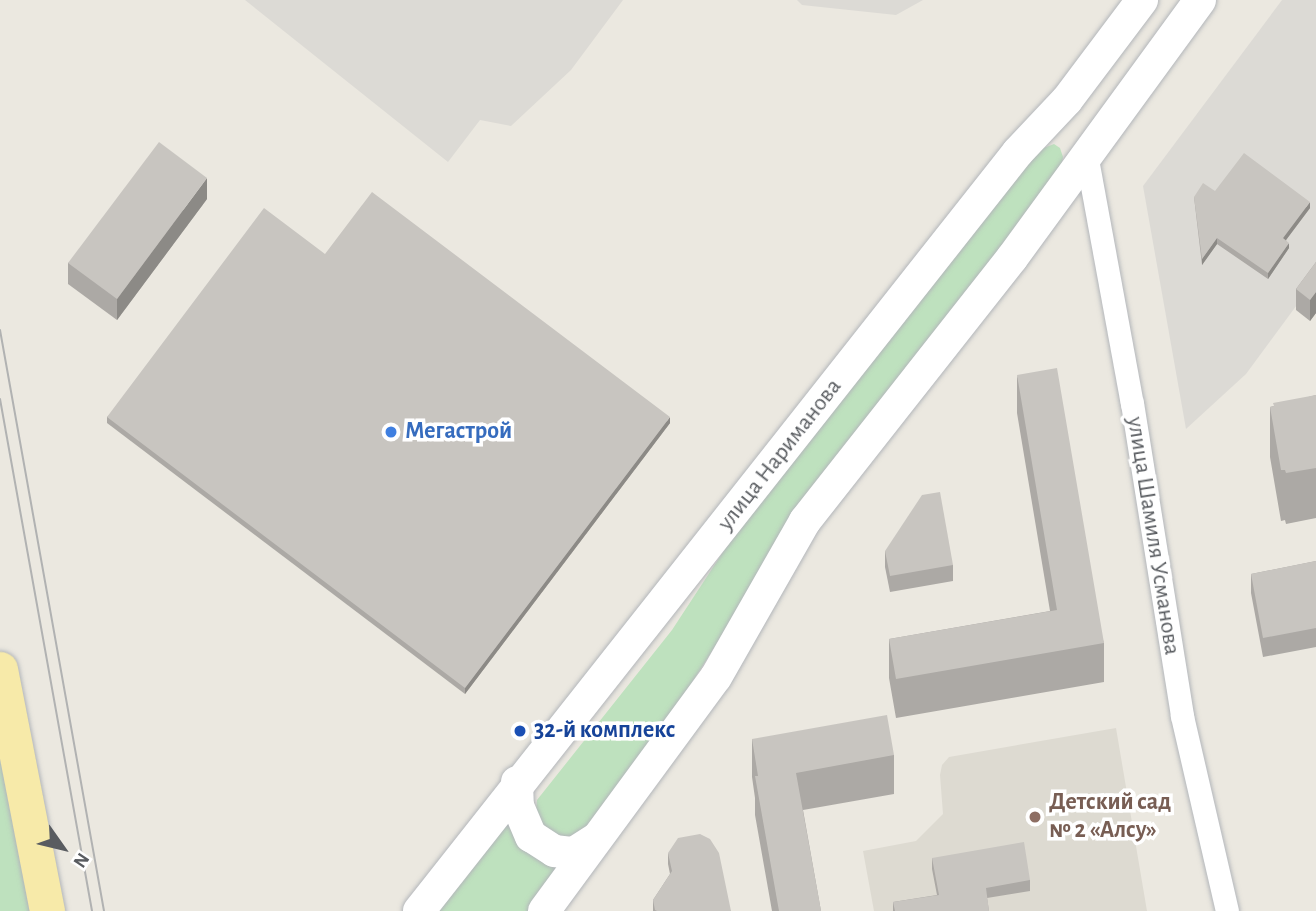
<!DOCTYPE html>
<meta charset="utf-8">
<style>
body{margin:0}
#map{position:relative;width:1316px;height:911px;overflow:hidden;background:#ebe8e0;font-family:"Alegreya Sans",sans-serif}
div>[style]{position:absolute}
.industrial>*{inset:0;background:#dcdad5}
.education>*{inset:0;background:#dddad1}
.green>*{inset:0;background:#bee1be}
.roads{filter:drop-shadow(0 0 2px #b3b6ba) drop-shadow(0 0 2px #b3b6ba)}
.street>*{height:23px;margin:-11.5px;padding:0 11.5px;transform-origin:11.5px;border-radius:11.5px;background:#fff}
.secondary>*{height:32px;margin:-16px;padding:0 16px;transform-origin:16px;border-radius:16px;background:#fff}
.primary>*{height:35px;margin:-17.5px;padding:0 17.5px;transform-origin:17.5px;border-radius:17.5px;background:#f7eaa9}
.tram>*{height:2px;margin:-1px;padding:0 1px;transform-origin:1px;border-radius:1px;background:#b1b2b2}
.wall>*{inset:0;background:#aca9a5}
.shaded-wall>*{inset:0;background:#8c8a86}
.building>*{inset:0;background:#c8c5c0}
.dots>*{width:19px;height:19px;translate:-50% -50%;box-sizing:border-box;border:4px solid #fff;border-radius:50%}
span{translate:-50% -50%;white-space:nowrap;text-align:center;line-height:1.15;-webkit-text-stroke:7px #fff;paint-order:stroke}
.shop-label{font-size:24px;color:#366cbe;font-weight:700}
.left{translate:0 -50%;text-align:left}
.street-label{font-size:24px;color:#595c60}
.transit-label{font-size:24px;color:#164399;font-weight:700}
.education-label{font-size:24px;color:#785e54;font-weight:700}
.north{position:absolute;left:28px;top:813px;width:70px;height:70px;-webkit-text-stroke:5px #fff;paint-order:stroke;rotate:124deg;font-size:19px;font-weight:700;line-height:28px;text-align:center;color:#595c60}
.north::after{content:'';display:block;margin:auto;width:24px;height:32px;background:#595c60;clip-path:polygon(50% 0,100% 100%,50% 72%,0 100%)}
</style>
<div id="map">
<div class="industrial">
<div style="clip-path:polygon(245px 0,623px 0,571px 70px,511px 126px,480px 120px,448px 162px)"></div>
<div style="clip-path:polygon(797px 0,923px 0,896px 15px,802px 5px)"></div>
<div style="clip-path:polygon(1282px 0,1316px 0,1316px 279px,1246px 374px,1186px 429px,1143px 186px)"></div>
</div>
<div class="education">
<div style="clip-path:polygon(1116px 728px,1147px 911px,874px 911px,863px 851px,916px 841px,943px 814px,940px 775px,942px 765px,949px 757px)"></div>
</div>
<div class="green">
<div style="clip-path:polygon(1054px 144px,1060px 148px,1063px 157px,1060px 176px,821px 480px,691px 684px,590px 828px,576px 839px,547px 834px,536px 811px,537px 800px,672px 630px,742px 523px,1036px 151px)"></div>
<div style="clip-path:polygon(0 741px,30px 911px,0 911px)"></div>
<div style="clip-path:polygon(510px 817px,512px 832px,527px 852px,563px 864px,531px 911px,437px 911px)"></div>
</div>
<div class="roads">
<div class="street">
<div style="left:1087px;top:159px;width:248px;rotate:79.6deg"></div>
<div style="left:1132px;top:403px;width:317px;rotate:80.9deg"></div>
<div style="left:1182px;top:716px;width:200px;rotate:77deg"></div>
</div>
<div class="secondary">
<div style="left:517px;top:782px;width:24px;rotate:88deg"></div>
<div style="left:518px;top:806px;width:33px;rotate:67deg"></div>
<div style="left:531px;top:836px;width:27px;rotate:33deg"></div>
<div style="left:554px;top:851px;width:20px;rotate:6deg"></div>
<div style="left:574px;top:853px;width:27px;rotate:-33deg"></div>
<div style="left:419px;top:911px;width:967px;rotate:-51.72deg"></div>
<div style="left:1018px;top:152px;width:71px;rotate:-46.7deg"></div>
<div style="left:1067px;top:100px;width:125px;rotate:-53.1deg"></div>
<div style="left:544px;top:911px;width:290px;rotate:-53.7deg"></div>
<div style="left:716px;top:677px;width:180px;rotate:-60.3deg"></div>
<div style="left:805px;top:521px;width:335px;rotate:-51.8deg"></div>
<div style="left:1012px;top:258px;width:319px;rotate:-53.9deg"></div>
</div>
<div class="primary">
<div style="left:0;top:669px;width:247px;rotate:79deg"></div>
</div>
</div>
<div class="tram">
<div style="left:0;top:330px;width:590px;rotate:79.85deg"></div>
<div style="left:0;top:399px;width:520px;rotate:79.81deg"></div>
</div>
<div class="wall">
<div style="clip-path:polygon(1215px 191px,1310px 208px,1286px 240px,1289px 248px,1268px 279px,1217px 244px,1202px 265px,1194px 197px)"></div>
<div style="clip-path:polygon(207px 199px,117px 320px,68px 284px,68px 263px)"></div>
<div style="clip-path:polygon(325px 254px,670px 423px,465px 694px,107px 423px,107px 417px)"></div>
<div style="clip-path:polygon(1316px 262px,1316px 313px,1310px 321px,1296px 310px,1296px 289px)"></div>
<div style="clip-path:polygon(1017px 375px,1104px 643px,1104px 682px,896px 718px,889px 678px,889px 639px,1050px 611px,1017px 413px)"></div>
<div style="clip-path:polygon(1316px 395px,1316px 518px,1286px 524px,1285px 520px,1281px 521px,1270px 457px,1270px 407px)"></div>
<div style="clip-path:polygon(885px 551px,953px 565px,953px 581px,890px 592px,885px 567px)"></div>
<div style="clip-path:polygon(1316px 561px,1316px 647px,1263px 657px,1251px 593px,1251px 574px)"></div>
<div style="clip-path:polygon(752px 739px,894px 755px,894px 794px,803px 810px,821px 911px,772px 911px,755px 815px,755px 798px,752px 777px)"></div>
<div style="clip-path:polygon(668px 853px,731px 911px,653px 911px,653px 900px,670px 874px,668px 864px)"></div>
<div style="clip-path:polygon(932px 858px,1030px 880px,1030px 891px,987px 898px,989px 911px,893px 911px,893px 902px,937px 895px,932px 869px)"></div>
</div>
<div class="shaded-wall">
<div style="clip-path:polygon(207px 178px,207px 199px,117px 320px,117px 299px)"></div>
<div style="clip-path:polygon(1310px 202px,1310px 208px,1283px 244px,1283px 238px)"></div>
<div style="clip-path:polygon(1217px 238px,1217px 244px,1202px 265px,1202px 259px)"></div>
<div style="clip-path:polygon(1289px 243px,1289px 248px,1268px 279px,1268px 273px)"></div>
<div style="clip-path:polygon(1316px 292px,1316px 313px,1310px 321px,1310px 300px)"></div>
<div style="clip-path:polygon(670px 417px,670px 423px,465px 694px,465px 688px)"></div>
</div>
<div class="building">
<div style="clip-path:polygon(159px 142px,207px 178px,117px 299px,68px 263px)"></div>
<div style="clip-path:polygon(1244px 153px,1310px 202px,1283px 238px,1289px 243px,1268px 273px,1217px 238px,1202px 259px,1194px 197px,1203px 183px,1215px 191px)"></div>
<div style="clip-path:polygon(372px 192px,670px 417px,465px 688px,107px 417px,264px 208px,325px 254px)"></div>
<div style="clip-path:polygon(1316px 262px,1316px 292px,1310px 300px,1296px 289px)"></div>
<div style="clip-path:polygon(1057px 368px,1104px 643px,896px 679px,889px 639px,1057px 610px,1017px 375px)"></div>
<div style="clip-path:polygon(1316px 395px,1316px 468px,1286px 473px,1285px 470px,1281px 470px,1270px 407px,1274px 406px,1273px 403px)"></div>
<div style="clip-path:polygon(940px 492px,953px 565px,890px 576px,885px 551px,922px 495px)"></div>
<div style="clip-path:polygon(1316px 561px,1316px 628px,1263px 638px,1251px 574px)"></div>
<div style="clip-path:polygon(887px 715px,894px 755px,796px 773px,821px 911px,779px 911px,755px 776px,758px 776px,752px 739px)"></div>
<div style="clip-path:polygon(700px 834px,710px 839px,719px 853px,731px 911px,657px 911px,655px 910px,653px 900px,672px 871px,668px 853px,678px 838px)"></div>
<div style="clip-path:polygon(1024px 842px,1030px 880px,986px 888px,989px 911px,895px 911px,893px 902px,939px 895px,932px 858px)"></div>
</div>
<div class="dots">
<div style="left:391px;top:432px;background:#3f7fe0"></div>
<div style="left:520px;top:731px;background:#1a4fb4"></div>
<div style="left:1035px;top:817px;background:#8d6e63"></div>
</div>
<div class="shop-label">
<span class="left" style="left:405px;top:432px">Мегастрой</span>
</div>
<div class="street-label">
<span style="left:780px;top:455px;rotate:-52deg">улица Нариманова</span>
<span style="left:1153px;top:536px;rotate:81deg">улица Шамиля Усманова</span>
</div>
<div class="transit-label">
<span class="left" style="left:534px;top:731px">32-й комплекс</span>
</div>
<div class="education-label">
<span class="left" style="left:1049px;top:817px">Детский сад<br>№ 2 «Алсу»</span>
</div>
<div class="north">N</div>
</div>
